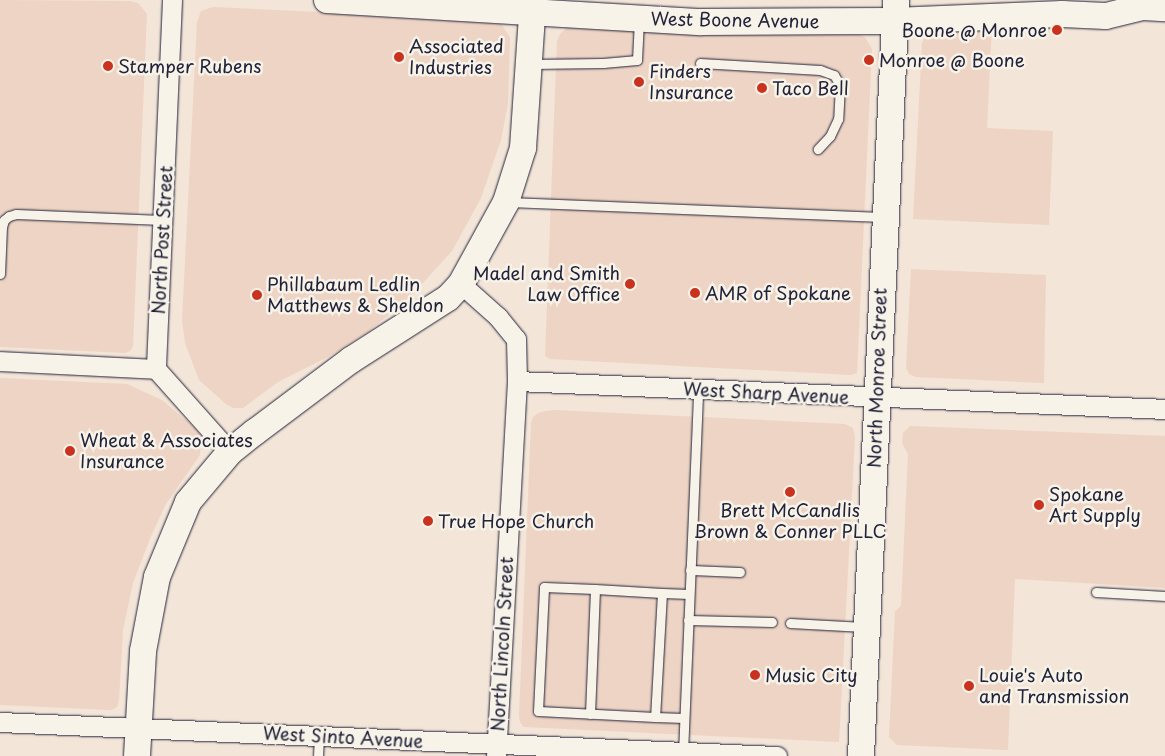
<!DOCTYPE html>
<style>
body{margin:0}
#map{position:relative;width:1165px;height:756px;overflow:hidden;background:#f3e5d8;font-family:"Playpen Sans",sans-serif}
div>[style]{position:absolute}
.built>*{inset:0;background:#eed4c4}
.roads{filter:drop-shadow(0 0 1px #22223b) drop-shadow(0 0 1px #22223b)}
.lane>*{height:9px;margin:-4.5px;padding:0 4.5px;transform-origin:4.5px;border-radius:4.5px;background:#f7f3e8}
.street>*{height:19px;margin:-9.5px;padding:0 9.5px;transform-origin:9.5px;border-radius:9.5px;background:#f7f3e8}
.secondary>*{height:26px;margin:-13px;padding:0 13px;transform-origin:13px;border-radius:13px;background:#f7f3e8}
.dots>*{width:14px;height:14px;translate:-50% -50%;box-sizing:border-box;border:2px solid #f7f3e8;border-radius:50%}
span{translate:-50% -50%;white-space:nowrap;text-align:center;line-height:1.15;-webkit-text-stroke:5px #f7f3e8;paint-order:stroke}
.street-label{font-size:18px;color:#22223b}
.poi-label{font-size:18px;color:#22223b}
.right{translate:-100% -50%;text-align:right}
.left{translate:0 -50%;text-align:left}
</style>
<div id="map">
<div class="built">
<div style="clip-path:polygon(0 0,130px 1px,138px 3px,147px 14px,133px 346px,130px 351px,125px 353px,0 347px)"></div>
<div style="clip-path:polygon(213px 7px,493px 20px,502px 25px,510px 38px,508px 104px,501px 140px,481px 198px,452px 251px,412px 295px,368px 332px,328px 357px,278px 382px,243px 408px,233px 408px,226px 404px,199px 380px,185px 343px,182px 321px,197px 22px,201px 11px)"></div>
<div style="clip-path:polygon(992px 25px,987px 128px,1053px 131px,1049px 225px,913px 219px,922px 43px,926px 35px,934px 30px)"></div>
<div style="clip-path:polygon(568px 27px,756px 35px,858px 34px,865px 37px,872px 49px,857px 373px,851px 375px,550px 359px,545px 356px,557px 41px,560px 34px)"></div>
<div style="clip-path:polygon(911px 269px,1046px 275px,1044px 383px,916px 377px,909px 374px,906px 368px)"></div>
<div style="clip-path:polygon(0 378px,127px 384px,162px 400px,195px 428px,201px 436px,200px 455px,166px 504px,151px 536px,133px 583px,123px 630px,119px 700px,117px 707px,111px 710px,0 705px)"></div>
<div style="clip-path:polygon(554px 410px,845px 424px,853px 428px,855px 437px,839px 742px,524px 727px,520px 722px,519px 716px,531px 424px,533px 417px,540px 412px)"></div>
<div style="clip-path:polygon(910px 426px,1165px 436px,1165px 588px,1015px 579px,1008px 750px,897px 745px,889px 737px,895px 611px,901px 606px,908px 454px,902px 443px,903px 433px)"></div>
</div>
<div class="roads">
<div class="lane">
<div style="left:700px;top:63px;width:120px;rotate:3.3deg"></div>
<div style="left:820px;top:70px;width:15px;rotate:20deg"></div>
<div style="left:834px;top:75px;width:12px;rotate:59deg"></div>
<div style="left:840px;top:85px;width:34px;rotate:93deg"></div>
<div style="left:838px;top:119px;width:19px;rotate:115deg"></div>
<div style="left:830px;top:136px;width:18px;rotate:133deg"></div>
<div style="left:532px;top:64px;width:71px;rotate:-0.8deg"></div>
<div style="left:603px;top:63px;width:34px;rotate:-5deg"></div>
<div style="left:637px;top:60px;width:40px;rotate:-87.1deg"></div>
<div style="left:507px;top:202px;width:377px;rotate:2.3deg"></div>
<div style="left:0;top:274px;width:47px;rotate:-87.6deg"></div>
<div style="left:2px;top:227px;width:7px;rotate:-74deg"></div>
<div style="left:4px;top:220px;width:6px;rotate:-39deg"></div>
<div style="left:9px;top:216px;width:7px;rotate:-16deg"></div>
<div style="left:16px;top:214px;width:146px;rotate:2.4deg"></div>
<div style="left:690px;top:570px;width:50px;rotate:2.3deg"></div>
<div style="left:1096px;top:592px;width:69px;rotate:3.3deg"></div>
<div style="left:662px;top:593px;width:124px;rotate:93.2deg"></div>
<div style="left:655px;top:717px;width:117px;rotate:-177.1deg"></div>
<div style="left:538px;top:711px;width:124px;rotate:-87.2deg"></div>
<div style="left:544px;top:587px;width:51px;rotate:2.2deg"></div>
<div style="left:595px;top:589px;width:67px;rotate:3.4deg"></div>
<div style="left:662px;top:593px;width:27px;rotate:2deg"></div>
<div style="left:688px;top:620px;width:84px;rotate:1.4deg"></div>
<div style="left:790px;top:623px;width:74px;rotate:3.1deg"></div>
<div style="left:590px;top:714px;width:125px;rotate:-87.7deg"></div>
<div style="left:655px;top:717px;width:29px;rotate:2deg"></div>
<div style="left:683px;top:753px;width:364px;rotate:-87.6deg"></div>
<div style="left:318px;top:756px;width:20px;rotate:-87deg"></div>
</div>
<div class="street">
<div style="left:172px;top:0;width:369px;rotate:92.5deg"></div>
<div style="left:156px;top:369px;width:111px;rotate:48.3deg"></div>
<div style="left:461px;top:284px;width:50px;rotate:41.7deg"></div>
<div style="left:498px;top:317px;width:28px;rotate:51deg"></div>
<div style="left:516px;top:339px;width:42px;rotate:88.6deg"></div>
<div style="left:517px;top:381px;width:376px;rotate:93.2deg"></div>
<div style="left:0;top:361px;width:156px;rotate:2.9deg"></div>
<div style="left:517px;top:381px;width:649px;rotate:2.47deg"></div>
<div style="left:0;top:722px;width:778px;rotate:2.51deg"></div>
</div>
<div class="secondary">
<div style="left:327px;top:0;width:375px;rotate:3.4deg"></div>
<div style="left:701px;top:22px;width:193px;rotate:-0.3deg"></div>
<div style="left:894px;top:21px;width:168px;rotate:-2.4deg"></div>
<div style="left:1062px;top:14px;width:44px;rotate:2.6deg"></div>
<div style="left:1106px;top:16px;width:38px;rotate:-14deg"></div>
<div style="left:1143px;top:7px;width:22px;rotate:3deg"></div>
<div style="left:137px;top:756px;width:105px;rotate:-86.7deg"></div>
<div style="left:143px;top:651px;width:75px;rotate:-79.3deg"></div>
<div style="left:157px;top:577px;width:81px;rotate:-67.5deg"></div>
<div style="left:188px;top:502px;width:65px;rotate:-50deg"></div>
<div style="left:230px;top:452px;width:32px;rotate:-39deg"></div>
<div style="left:255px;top:432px;width:120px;rotate:-36.9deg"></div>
<div style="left:351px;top:360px;width:115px;rotate:-32.6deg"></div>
<div style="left:448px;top:298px;width:19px;rotate:-47deg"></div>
<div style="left:461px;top:284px;width:94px;rotate:-61.2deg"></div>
<div style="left:506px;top:202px;width:57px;rotate:-72.5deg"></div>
<div style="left:523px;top:148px;width:148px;rotate:-86.1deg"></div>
<div style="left:861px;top:756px;width:757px;rotate:-87.35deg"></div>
</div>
</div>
<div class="dots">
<div style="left:1057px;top:30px;background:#c8321e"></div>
<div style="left:399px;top:57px;background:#c8321e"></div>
<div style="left:869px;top:60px;background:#c8321e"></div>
<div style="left:108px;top:66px;background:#c8321e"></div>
<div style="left:639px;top:82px;background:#c8321e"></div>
<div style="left:762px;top:88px;background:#c8321e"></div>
<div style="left:630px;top:284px;background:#c8321e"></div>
<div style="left:695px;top:293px;background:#c8321e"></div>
<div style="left:257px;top:295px;background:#c8321e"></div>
<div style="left:70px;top:451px;background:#c8321e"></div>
<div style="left:790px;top:492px;background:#c8321e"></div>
<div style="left:1039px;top:505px;background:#c8321e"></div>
<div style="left:428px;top:521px;background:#c8321e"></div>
<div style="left:755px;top:675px;background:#c8321e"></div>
<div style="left:969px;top:686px;background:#c8321e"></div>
</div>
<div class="street-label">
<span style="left:735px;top:20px;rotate:1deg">West Boone Avenue</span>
<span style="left:162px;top:240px;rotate:-87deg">North Post Street</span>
<span style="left:877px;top:378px;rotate:-88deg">North Monroe Street</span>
<span style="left:766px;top:393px;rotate:3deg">West Sharp Avenue</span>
<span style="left:502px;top:644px;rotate:-87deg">North Lincoln Street</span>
<span style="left:343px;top:737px;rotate:3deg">West Sinto Avenue</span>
</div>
<div class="poi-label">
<span class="right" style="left:1047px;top:30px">Boone @ Monroe</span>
<span class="left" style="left:409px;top:57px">Associated<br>Industries</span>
<span class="left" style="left:879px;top:60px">Monroe @ Boone</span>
<span class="left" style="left:118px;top:66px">Stamper Rubens</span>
<span class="left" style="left:649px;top:82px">Finders<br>Insurance</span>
<span class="left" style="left:772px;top:88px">Taco Bell</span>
<span class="right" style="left:620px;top:284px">Madel and Smith<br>Law Office</span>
<span class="left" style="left:267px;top:295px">Phillabaum Ledlin<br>Matthews &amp; Sheldon</span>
<span class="left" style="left:705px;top:293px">AMR of Spokane</span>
<span class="left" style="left:80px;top:451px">Wheat &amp; Associates<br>Insurance</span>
<span class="left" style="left:1049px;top:505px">Spokane<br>Art Supply</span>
<span style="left:790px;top:521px">Brett McCandlis<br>Brown &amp; Conner PLLC</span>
<span class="left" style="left:438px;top:521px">True Hope Church</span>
<span class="left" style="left:765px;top:675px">Music City</span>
<span class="left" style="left:979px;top:686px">Louie's Auto<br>and Transmission</span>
</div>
</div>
